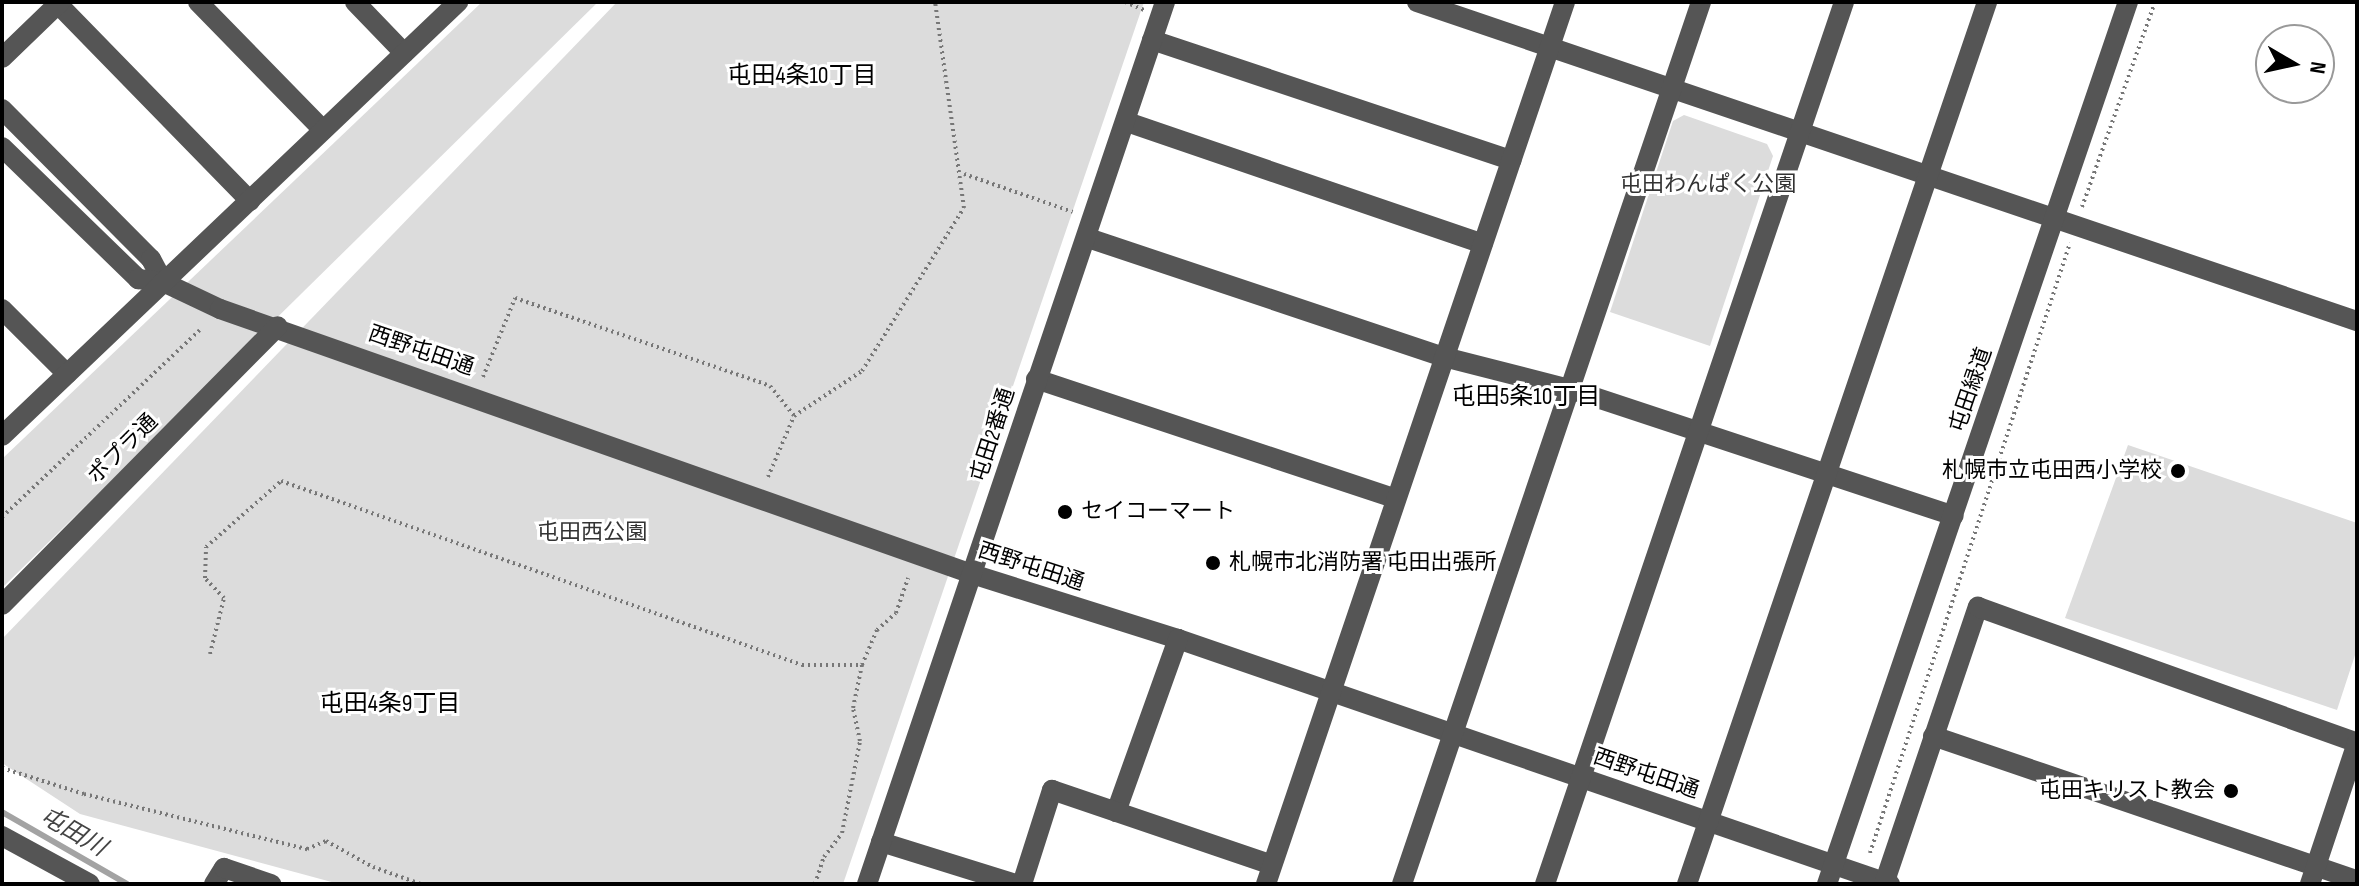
<!DOCTYPE html>
<meta charset="utf-8">
<style>
body{margin:0}
#map{position:relative;width:2359px;height:886px;overflow:hidden;background:#fff;font-family:"Sofia Sans Condensed","Noto Sans JP",sans-serif}
div>[style]{position:absolute}
.green>*{inset:0;background:#dcdcdc}
.stream>*{height:6px;margin:-3px;padding:0 3px;transform-origin:3px;border-radius:3px;background:#a3a3a3}
.path>*{height:4px;margin-top:-2px;transform-origin:0;background:repeating-linear-gradient(90deg,#777 0 2px,transparent 0 6px)}
.minor>*{height:20px;margin:-10px;padding:0 10px;transform-origin:10px;border-radius:10px;background:#555}
.dots>*{width:22px;height:22px;translate:-50% -50%;box-sizing:border-box;border:4px solid #fff;border-radius:50%}
span{translate:-50% -50%;white-space:nowrap;text-align:center;line-height:1.15;-webkit-text-stroke:6px #fff;paint-order:stroke}
.park-label{font-size:22px;color:#333}
.street-label{font-size:22px;color:#000}
.poi-label{font-size:22px;color:#000}
.right{translate:-100% -50%;text-align:right}
.left{translate:0 -50%;text-align:left}
.neighbourhood-label{font-size:24px;color:#000}
.water-label{font-size:24px;color:#444;font-style:italic}
.frame{position:absolute;inset:0;border:4px solid #000;pointer-events:none}
.north{position:absolute;left:2255px;top:24px;width:80px;height:80px;box-sizing:border-box;background:#fff;border:2px solid #999;border-radius:50%;rotate:99deg;font-size:22px;font-weight:700;line-height:32px;text-align:center;color:#000}
.north::after{content:'';display:block;margin:auto;width:28px;height:36px;background:#000;clip-path:polygon(50% 0,100% 100%,50% 72%,0 100%)}
</style>
<div id="map">
<div class="green">
<div style="clip-path:polygon(482px 2px,598px 2px,2px 588px,2px 459px)"></div>
<div style="clip-path:polygon(617px 2px,1144px 2px,843px 884px,339px 884px,80px 814px,2px 763px,2px 639px)"></div>
<div style="clip-path:polygon(1684px 115px,1767px 144px,1773px 156px,1710px 346px,1610px 312px,1673px 121px)"></div>
<div style="clip-path:polygon(2128px 445px,2357px 523px,2357px 649px,2337px 710px,2065px 618px)"></div>
</div>
<div class="stream">
<div style="left:2px;top:812px;width:144px;rotate:29.9deg"></div>
</div>
<div class="path">
<div style="left:1125px;top:2px;width:21px;rotate:23deg"></div>
<div style="left:964px;top:174px;width:115px;rotate:19.2deg"></div>
<div style="left:2082px;top:207px;width:218px;rotate:-70.4deg"></div>
<div style="left:483px;top:377px;width:85px;rotate:-67.9deg"></div>
<div style="left:515px;top:298px;width:270px;rotate:19deg"></div>
<div style="left:770px;top:386px;width:38px;rotate:51deg"></div>
<div style="left:768px;top:477px;width:66px;rotate:-66.9deg"></div>
<div style="left:794px;top:416px;width:82px;rotate:-33.5deg"></div>
<div style="left:862px;top:371px;width:192px;rotate:-58deg"></div>
<div style="left:964px;top:208px;width:208px;rotate:-98deg"></div>
<div style="left:2px;top:517px;width:272px;rotate:-43.4deg"></div>
<div style="left:210px;top:654px;width:58px;rotate:-76deg"></div>
<div style="left:224px;top:598px;width:28px;rotate:-134deg"></div>
<div style="left:205px;top:578px;width:31px;rotate:-88deg"></div>
<div style="left:206px;top:547px;width:100px;rotate:-41.3deg"></div>
<div style="left:281px;top:481px;width:553px;rotate:19.45deg"></div>
<div style="left:802px;top:665px;width:60px"></div>
<div style="left:2px;top:768px;width:86px;rotate:17.6deg"></div>
<div style="left:84px;top:794px;width:230px;rotate:13.9deg"></div>
<div style="left:307px;top:849px;width:21px;rotate:-23deg"></div>
<div style="left:326px;top:841px;width:54px;rotate:29deg"></div>
<div style="left:373px;top:867px;width:51px;rotate:19.5deg"></div>
<div style="left:1870px;top:853px;width:642px;rotate:-71.85deg"></div>
<div style="left:815px;top:884px;width:28px;rotate:-72deg"></div>
<div style="left:824px;top:857px;width:30px;rotate:-53deg"></div>
<div style="left:842px;top:833px;width:94px;rotate:-78.9deg"></div>
<div style="left:860px;top:741px;width:34px;rotate:-102deg"></div>
<div style="left:853px;top:708px;width:44px;rotate:-78.2deg"></div>
<div style="left:862px;top:665px;width:38px;rotate:-67deg"></div>
<div style="left:877px;top:630px;width:25px;rotate:-42deg"></div>
<div style="left:896px;top:613px;width:37px;rotate:-71deg"></div>
</div>
<div class="minor">
<div style="left:56px;top:2px;width:278px;rotate:45.7deg"></div>
<div style="left:198px;top:2px;width:179px;rotate:45.7deg"></div>
<div style="left:355px;top:2px;width:71px;rotate:46.1deg"></div>
<div style="left:1417px;top:2px;width:993px;rotate:18.75deg"></div>
<div style="left:1152px;top:40px;width:379px;rotate:18.5deg"></div>
<div style="left:2px;top:58px;width:81px;rotate:-44deg"></div>
<div style="left:2px;top:109px;width:211px;rotate:45.2deg"></div>
<div style="left:151px;top:259px;width:26px;rotate:62deg"></div>
<div style="left:1127px;top:122px;width:376px;rotate:18.9deg"></div>
<div style="left:2px;top:147px;width:190px;rotate:44.1deg"></div>
<div style="left:138px;top:279px;width:25px;rotate:7deg"></div>
<div style="left:163px;top:282px;width:63px;rotate:25.3deg"></div>
<div style="left:220px;top:309px;width:797px;rotate:19.41deg"></div>
<div style="left:972px;top:574px;width:216px;rotate:17.5deg"></div>
<div style="left:1178px;top:639px;width:753px;rotate:18.99deg"></div>
<div style="left:1088px;top:238px;width:375px;rotate:18.5deg"></div>
<div style="left:1444px;top:357px;width:130px;rotate:14.3deg"></div>
<div style="left:1570px;top:389px;width:404px;rotate:18.3deg"></div>
<div style="left:2px;top:309px;width:92px;rotate:45deg"></div>
<div style="left:1036px;top:379px;width:379px;rotate:18.4deg"></div>
<div style="left:2px;top:436px;width:630px;rotate:-43.58deg"></div>
<div style="left:2px;top:605px;width:392px;rotate:-45.3deg"></div>
<div style="left:1933px;top:736px;width:448px;rotate:18.8deg"></div>
<div style="left:1116px;top:812px;width:184px;rotate:-70.3deg"></div>
<div style="left:2px;top:836px;width:100px;rotate:28.6deg"></div>
<div style="left:881px;top:842px;width:141px;rotate:17.3deg"></div>
<div style="left:214px;top:884px;width:19px;rotate:-58deg"></div>
<div style="left:224px;top:868px;width:50px;rotate:18.8deg"></div>
<div style="left:867px;top:884px;width:931px;rotate:-71.33deg"></div>
<div style="left:1022px;top:884px;width:99px;rotate:-72.3deg"></div>
<div style="left:1052px;top:790px;width:232px;rotate:18.8deg"></div>
<div style="left:1266px;top:884px;width:931px;rotate:-71.27deg"></div>
<div style="left:1402px;top:884px;width:931px;rotate:-71.27deg"></div>
<div style="left:1545px;top:884px;width:931px;rotate:-71.27deg"></div>
<div style="left:1687px;top:884px;width:932px;rotate:-71.21deg"></div>
<div style="left:1827px;top:884px;width:932px;rotate:-71.16deg"></div>
<div style="left:1884px;top:884px;width:293px;rotate:-71.3deg"></div>
<div style="left:1978px;top:607px;width:403px;rotate:19.7deg"></div>
<div style="left:2310px;top:884px;width:149px;rotate:-71.6deg"></div>
</div>
<div class="dots">
<div style="left:2178px;top:471px;background:#000"></div>
<div style="left:1065px;top:512px;background:#000"></div>
<div style="left:1213px;top:563px;background:#000"></div>
<div style="left:2231px;top:791px;background:#000"></div>
</div>
<div class="park-label">
<span style="left:1708px;top:185px">屯田わんぱく公園</span>
<span style="left:592px;top:533px">屯田西公園</span>
</div>
<div class="street-label">
<span style="left:421px;top:351px;rotate:19deg">西野屯田通</span>
<span style="left:1971px;top:390px;rotate:-71deg">屯田緑道</span>
<span style="left:993px;top:435px;rotate:-72deg">屯田2番通</span>
<span style="left:123px;top:449px;rotate:-45deg">ポプラ通</span>
<span style="left:1031px;top:567px;rotate:18deg">西野屯田通</span>
<span style="left:1646px;top:774px;rotate:19deg">西野屯田通</span>
</div>
<div class="poi-label">
<span class="right" style="left:2162px;top:471px">札幌市立屯田西小学校</span>
<span class="left" style="left:1081px;top:512px">セイコーマート</span>
<span class="left" style="left:1229px;top:563px">札幌市北消防署 屯田出張所</span>
<span class="right" style="left:2215px;top:791px">屯田キリスト教会</span>
</div>
<div class="neighbourhood-label">
<span style="left:802px;top:76px">屯田4条10丁目</span>
<span style="left:1526px;top:397px">屯田5条10丁目</span>
<span style="left:390px;top:704px">屯田4条9丁目</span>
</div>
<div class="water-label">
<span style="left:73px;top:832px;rotate:30deg">屯田川</span>
</div>
<div class="frame"></div>
<div class="north">N</div>
</div>
